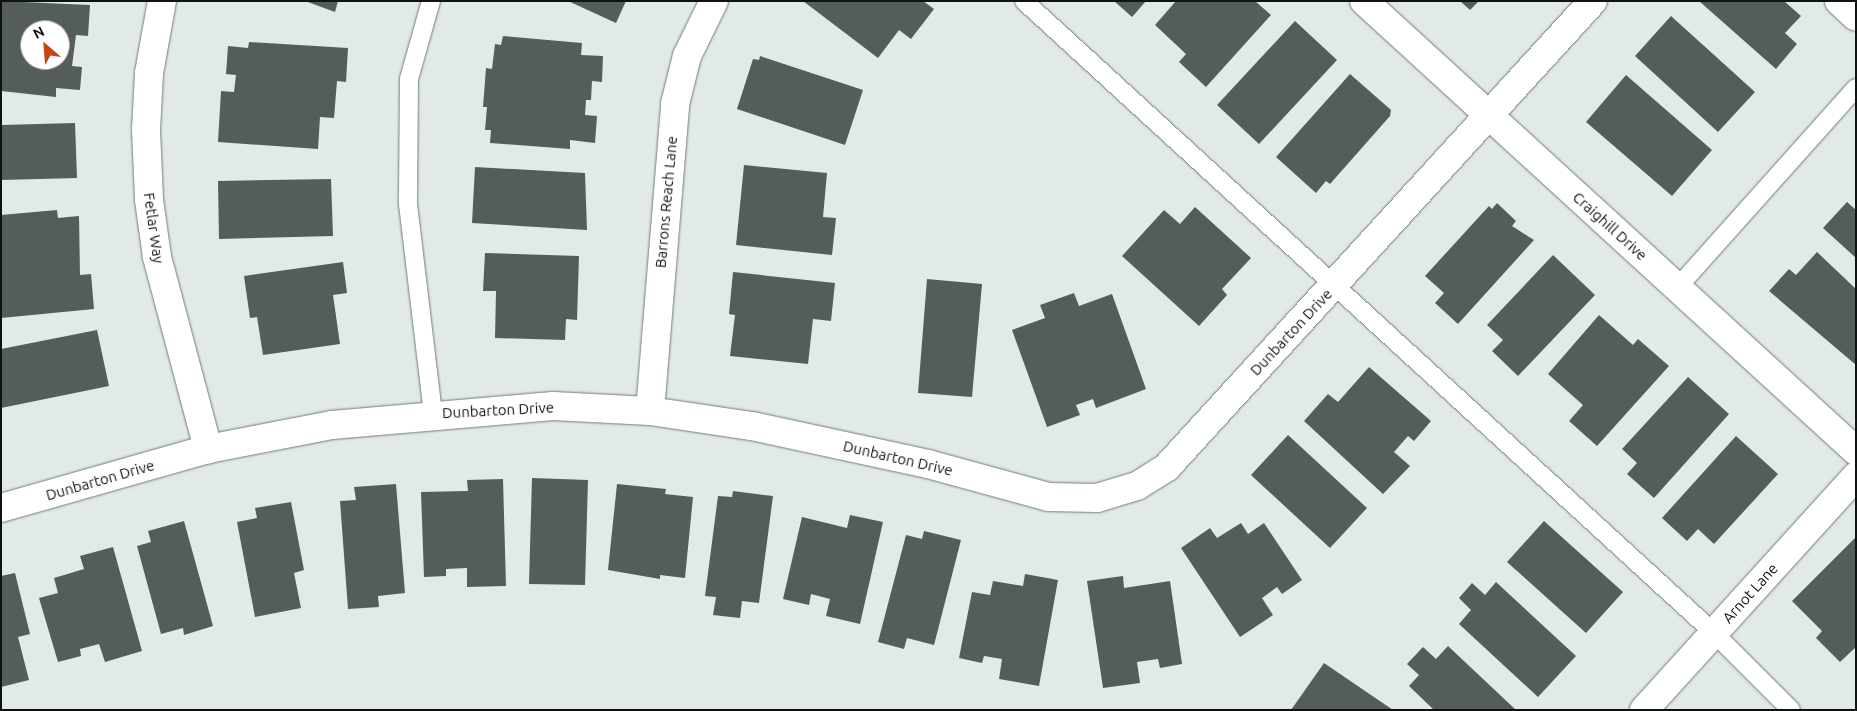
<!DOCTYPE html>
<style>
body{margin:0}
#map{position:relative;width:1857px;height:711px;overflow:hidden;background:#e1eae8;font-family:Ubuntu,sans-serif}
div>[style]{position:absolute}
.building>*{inset:0;background:#555d5c}
.roads{filter:drop-shadow(0 0 1px #737b7a) drop-shadow(0 0 1px #737b7a)}
.lane>*{height:18px;margin:-9px;padding:0 9px;transform-origin:9px;border-radius:9px;background:#fff}
.street>*{height:28px;margin:-14px;padding:0 14px;transform-origin:14px;border-radius:14px;background:#fff}
span{translate:-50% -50%;white-space:nowrap;text-align:center;line-height:1.15;-webkit-text-stroke:5px #fff;paint-order:stroke}
.street-label{font-size:15px;color:#0f1212}
.frame{position:absolute;inset:0;border:2px solid #0f1212;pointer-events:none}
.north{position:absolute;left:20px;top:20px;width:50px;height:50px;box-sizing:border-box;background:#fff;border:1px solid #9fa0a0;border-radius:50%;rotate:333deg;font-size:14px;font-weight:700;line-height:20px;text-align:center;color:#0f1212}
.north::after{content:'';display:block;margin:auto;width:18px;height:22px;background:#ca4212;clip-path:polygon(50% 0,100% 100%,50% 72%,0 100%)}
</style>
<div id="map">
<div class="building">
<div style="clip-path:polygon(evenodd,1px 1px,90px 5px,88px 36px,76px 35px,72px 66px,82px 67px,80px 90px,56px 88px,56px 97px,1px 91px,1px 1px,30px 30px,60px 30px,60px 60px,30px 60px,30px 30px)"></div>
<div style="clip-path:polygon(305px 1px,338px 1px,335px 12px)"></div>
<div style="clip-path:polygon(568px 1px,626px 1px,616px 23px)"></div>
<div style="clip-path:polygon(803px 1px,923px 1px,934px 9px,911px 39px,899px 30px,878px 58px)"></div>
<div style="clip-path:polygon(1114px 1px,1146px 1px,1132px 17px)"></div>
<div style="clip-path:polygon(1176px 1px,1255px 1px,1271px 15px,1206px 87px,1179px 62px,1186px 54px,1155px 25px)"></div>
<div style="clip-path:polygon(1460px 1px,1479px 1px,1470px 10px)"></div>
<div style="clip-path:polygon(1699px 1px,1784px 1px,1801px 16px,1785px 33px,1797px 44px,1776px 69px)"></div>
<div style="clip-path:polygon(1671px 16px,1755px 92px,1718px 132px,1635px 56px)"></div>
<div style="clip-path:polygon(1295px 21px,1337px 60px,1259px 144px,1217px 105px)"></div>
<div style="clip-path:polygon(503px 36px,582px 43px,581px 55px,603px 56px,602px 82px,592px 81px,591px 100px,586px 100px,585px 115px,597px 116px,595px 143px,570px 140px,570px 149px,490px 143px,491px 130px,485px 130px,487px 107px,483px 107px,486px 68px,492px 69px,495px 44px,501px 45px)"></div>
<div style="clip-path:polygon(249px 42px,348px 48px,346px 82px,337px 81px,334px 118px,320px 117px,318px 149px,218px 142px,221px 91px,234px 92px,236px 75px,226px 74px,228px 46px,248px 48px)"></div>
<div style="clip-path:polygon(760px 56px,863px 90px,845px 145px,737px 109px,753px 59px,759px 60px)"></div>
<div style="clip-path:polygon(1350px 74px,1391px 110px,1390px 116px,1330px 184px,1326px 181px,1316px 193px,1276px 157px)"></div>
<div style="clip-path:polygon(1626px 75px,1712px 150px,1672px 196px,1586px 122px)"></div>
<div style="clip-path:polygon(75px 123px,77px 178px,1px 180px,1px 125px)"></div>
<div style="clip-path:polygon(744px 165px,827px 173px,823px 217px,836px 218px,832px 255px,736px 245px)"></div>
<div style="clip-path:polygon(475px 167px,585px 173px,587px 230px,472px 223px)"></div>
<div style="clip-path:polygon(331px 179px,333px 236px,219px 239px,218px 181px)"></div>
<div style="clip-path:polygon(1847px 202px,1856px 210px,1856px 258px,1823px 228px)"></div>
<div style="clip-path:polygon(1497px 203px,1516px 221px,1512px 226px,1534px 240px,1458px 324px,1435px 303px,1444px 293px,1425px 276px,1489px 206px,1492px 209px)"></div>
<div style="clip-path:polygon(1195px 207px,1251px 258px,1222px 289px,1227px 295px,1199px 326px,1122px 256px,1164px 210px,1180px 224px)"></div>
<div style="clip-path:polygon(57px 210px,58px 218px,79px 216px,80px 275px,91px 274px,94px 309px,1px 318px,1px 215px)"></div>
<div style="clip-path:polygon(1817px 252px,1856px 289px,1856px 365px,1769px 291px,1789px 269px,1796px 275px)"></div>
<div style="clip-path:polygon(485px 253px,579px 256px,577px 320px,566px 319px,565px 340px,495px 338px,496px 291px,483px 291px)"></div>
<div style="clip-path:polygon(1553px 255px,1595px 295px,1518px 376px,1492px 351px,1503px 340px,1487px 325px)"></div>
<div style="clip-path:polygon(343px 262px,347px 293px,333px 295px,340px 344px,263px 355px,257px 317px,250px 318px,244px 276px)"></div>
<div style="clip-path:polygon(733px 272px,835px 283px,831px 321px,813px 319px,808px 364px,730px 356px,735px 315px,729px 314px)"></div>
<div style="clip-path:polygon(927px 279px,982px 284px,972px 397px,918px 393px)"></div>
<div style="clip-path:polygon(1074px 293px,1079px 306px,1112px 294px,1146px 389px,1096px 408px,1093px 399px,1076px 405px,1080px 415px,1047px 427px,1012px 330px,1045px 318px,1040px 305px)"></div>
<div style="clip-path:polygon(1599px 315px,1633px 345px,1638px 339px,1669px 366px,1597px 446px,1569px 421px,1583px 405px,1548px 374px)"></div>
<div style="clip-path:polygon(97px 330px,109px 386px,1px 408px,1px 349px)"></div>
<div style="clip-path:polygon(1369px 367px,1431px 421px,1414px 441px,1408px 436px,1394px 452px,1410px 466px,1383px 494px,1304px 421px,1328px 394px,1338px 402px)"></div>
<div style="clip-path:polygon(1688px 377px,1729px 414px,1654px 498px,1627px 474px,1637px 463px,1622px 449px)"></div>
<div style="clip-path:polygon(1288px 435px,1367px 508px,1330px 548px,1251px 475px)"></div>
<div style="clip-path:polygon(1736px 436px,1778px 474px,1714px 544px,1698px 529px,1687px 541px,1662px 518px)"></div>
<div style="clip-path:polygon(532px 478px,588px 480px,585px 585px,529px 584px)"></div>
<div style="clip-path:polygon(503px 479px,506px 586px,467px 587px,467px 568px,446px 569px,446px 576px,424px 577px,421px 492px,468px 491px,467px 480px)"></div>
<div style="clip-path:polygon(396px 484px,405px 593px,378px 596px,379px 607px,348px 609px,340px 501px,356px 500px,354px 487px)"></div>
<div style="clip-path:polygon(617px 484px,666px 489px,665px 494px,693px 497px,685px 578px,660px 575px,660px 579px,608px 570px)"></div>
<div style="clip-path:polygon(733px 491px,773px 496px,759px 603px,742px 601px,740px 618px,713px 615px,716px 597px,705px 596px,718px 496px,732px 497px)"></div>
<div style="clip-path:polygon(291px 502px,304px 570px,294px 573px,301px 608px,255px 617px,237px 522px,257px 518px,255px 508px)"></div>
<div style="clip-path:polygon(850px 515px,883px 522px,860px 624px,826px 616px,830px 599px,811px 594px,809px 605px,783px 599px,802px 517px,847px 528px)"></div>
<div style="clip-path:polygon(184px 521px,213px 626px,184px 635px,183px 628px,161px 634px,137px 546px,151px 542px,148px 531px)"></div>
<div style="clip-path:polygon(1544px 521px,1623px 592px,1586px 633px,1507px 562px)"></div>
<div style="clip-path:polygon(1241px 523px,1248px 534px,1264px 523px,1302px 580px,1282px 594px,1277px 587px,1262px 598px,1273px 615px,1240px 637px,1181px 548px,1210px 528px,1217px 538px)"></div>
<div style="clip-path:polygon(924px 531px,961px 540px,934px 645px,907px 638px,904px 649px,878px 642px,906px 535px,922px 539px)"></div>
<div style="clip-path:polygon(1855px 538px,1856px 647px,1840px 662px,1816px 638px,1822px 631px,1792px 601px)"></div>
<div style="clip-path:polygon(113px 547px,142px 651px,105px 662px,99px 644px,80px 649px,81px 656px,58px 662px,39px 598px,58px 593px,54px 578px,84px 569px,80px 556px)"></div>
<div style="clip-path:polygon(15px 573px,30px 634px,18px 637px,29px 680px,1px 687px,1px 576px)"></div>
<div style="clip-path:polygon(1025px 574px,1058px 580px,1039px 686px,999px 679px,1002px 659px,984px 656px,982px 663px,959px 658px,972px 592px,990px 595px,993px 581px,1023px 586px)"></div>
<div style="clip-path:polygon(1123px 576px,1124px 588px,1170px 581px,1182px 664px,1160px 668px,1158px 659px,1137px 662px,1140px 683px,1103px 688px,1087px 581px)"></div>
<div style="clip-path:polygon(1496px 582px,1576px 656px,1538px 697px,1459px 624px,1471px 610px,1459px 598px,1472px 583px,1485px 595px)"></div>
<div style="clip-path:polygon(1448px 646px,1516px 710px,1434px 710px,1409px 686px,1419px 675px,1407px 664px,1423px 647px,1436px 659px)"></div>
<div style="clip-path:polygon(1324px 663px,1393px 710px,1291px 710px)"></div>
</div>
<div class="roads">
<div class="lane">
<div style="left:431px;top:1px;width:81px;rotate:105.8deg"></div>
<div style="left:409px;top:79px;width:125px;rotate:90.5deg"></div>
<div style="left:408px;top:204px;width:211px;rotate:83.2deg"></div>
<div style="left:1024px;top:1px;width:936px;rotate:42.49deg"></div>
<div style="left:1714px;top:633px;width:109px;rotate:45deg"></div>
<div style="left:1677px;top:288px;width:268px;rotate:-48.2deg"></div>
</div>
<div class="street">
<div style="left:162px;top:1px;width:73px;rotate:100.2deg"></div>
<div style="left:149px;top:73px;width:57px;rotate:93deg"></div>
<div style="left:146px;top:130px;width:70px;rotate:87.5deg"></div>
<div style="left:149px;top:200px;width:58px;rotate:82deg"></div>
<div style="left:157px;top:257px;width:199px;rotate:75.1deg"></div>
<div style="left:1364px;top:1px;width:667px;rotate:42.45deg"></div>
<div style="left:1839px;top:1px;width:23px;rotate:43deg"></div>
<div style="left:650px;top:411px;width:308px;rotate:-85.3deg"></div>
<div style="left:675px;top:104px;width:49px;rotate:-76deg"></div>
<div style="left:687px;top:56px;width:61px;rotate:-63.9deg"></div>
<div style="left:1px;top:508px;width:215px;rotate:-15.9deg"></div>
<div style="left:208px;top:449px;width:126px;rotate:-11deg"></div>
<div style="left:332px;top:425px;width:222px;rotate:-4.9deg"></div>
<div style="left:553px;top:406px;width:97px;rotate:3deg"></div>
<div style="left:650px;top:411px;width:103px;rotate:8.4deg"></div>
<div style="left:752px;top:426px;width:180px;rotate:12.2deg"></div>
<div style="left:928px;top:464px;width:125px;rotate:15.3deg"></div>
<div style="left:1049px;top:497px;width:48px;rotate:1.2deg"></div>
<div style="left:1097px;top:498px;width:42px;rotate:-16.7deg"></div>
<div style="left:1137px;top:486px;width:36px;rotate:-32deg"></div>
<div style="left:1167px;top:467px;width:631px;rotate:-47.57deg"></div>
<div style="left:1644px;top:710px;width:316px;rotate:-47.8deg"></div>
</div>
</div>
<div class="street-label">
<span style="left:666px;top:202px;rotate:-85deg">Barrons Reach Lane</span>
<span style="left:1610px;top:226px;rotate:42deg">Craighill Drive</span>
<span style="left:154px;top:228px;rotate:82deg">Fetlar Way</span>
<span style="left:1291px;top:332px;rotate:-47deg">Dunbarton Drive</span>
<span style="left:498px;top:410px;rotate:-3deg">Dunbarton Drive</span>
<span style="left:898px;top:458px;rotate:13deg">Dunbarton Drive</span>
<span style="left:100px;top:480px;rotate:-16deg">Dunbarton Drive</span>
<span style="left:1750px;top:593px;rotate:-48deg">Arnot Lane</span>
</div>
<div class="frame"></div>
<div class="north">N</div>
</div>
